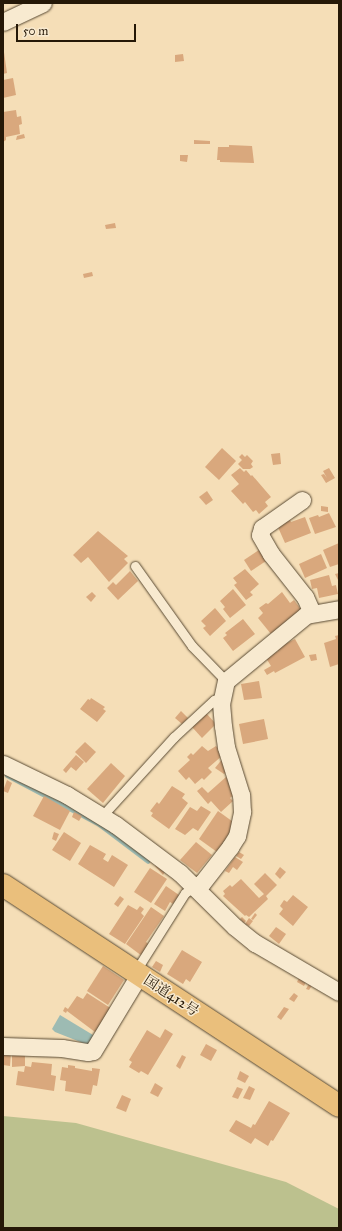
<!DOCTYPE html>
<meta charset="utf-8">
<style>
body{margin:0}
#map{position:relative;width:342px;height:1231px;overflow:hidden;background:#f5deb7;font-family:"IM FELL Great Primer","Noto Serif JP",serif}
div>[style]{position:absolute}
.green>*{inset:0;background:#bcc18e}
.water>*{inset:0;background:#9dbbb3}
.stream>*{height:5px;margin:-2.5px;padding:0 2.5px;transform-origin:2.5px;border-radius:2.5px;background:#9dbbb3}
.building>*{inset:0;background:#d9a87d}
.roads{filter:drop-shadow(0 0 1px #594a33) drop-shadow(0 0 1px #594a33)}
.lane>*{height:9px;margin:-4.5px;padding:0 4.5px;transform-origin:4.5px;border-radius:4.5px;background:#f8ead0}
.street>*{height:17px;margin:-8.5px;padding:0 8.5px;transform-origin:8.5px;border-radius:8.5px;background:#f8ead0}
.highway>*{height:22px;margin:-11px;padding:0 11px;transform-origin:11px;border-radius:11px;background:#eabf7c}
span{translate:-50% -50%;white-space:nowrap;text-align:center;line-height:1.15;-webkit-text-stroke:3px #f8ead0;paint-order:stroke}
.street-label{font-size:14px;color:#251807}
.frame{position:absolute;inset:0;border:4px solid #251807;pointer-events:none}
.scale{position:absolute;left:16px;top:24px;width:120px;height:18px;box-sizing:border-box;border:2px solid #251807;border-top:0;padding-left:5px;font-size:12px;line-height:14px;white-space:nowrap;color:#251807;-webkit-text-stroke:3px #f8ead0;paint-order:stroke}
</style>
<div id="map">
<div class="green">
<div style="clip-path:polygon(3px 1116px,76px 1123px,286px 1182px,339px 1209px,339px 1228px,3px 1228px)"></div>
</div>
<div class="water">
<div style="clip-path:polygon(60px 1015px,98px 1038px,88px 1045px,55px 1032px,52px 1029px)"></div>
</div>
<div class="stream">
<div style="left:7px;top:775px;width:104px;rotate:28deg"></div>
<div style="left:99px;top:824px;width:61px;rotate:37.1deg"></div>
</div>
<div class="building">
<div style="clip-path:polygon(3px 52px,4px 52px,7px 73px,3px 74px)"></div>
<div style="clip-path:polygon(183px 54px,184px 61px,175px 62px,175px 55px)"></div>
<div style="clip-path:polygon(13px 78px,16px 95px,3px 98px,3px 80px)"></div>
<div style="clip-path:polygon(16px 110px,17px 117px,21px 116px,22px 124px,19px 125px,20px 134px,6px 137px,6px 140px,3px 142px,3px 112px)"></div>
<div style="clip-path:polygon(24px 134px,25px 138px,16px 140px,17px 136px)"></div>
<div style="clip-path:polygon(194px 140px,210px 141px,210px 144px,194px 144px)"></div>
<div style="clip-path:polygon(229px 145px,252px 146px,254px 163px,220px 162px,220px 160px,217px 160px,218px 147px,229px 147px)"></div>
<div style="clip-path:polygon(180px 155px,188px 155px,187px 162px,180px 161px)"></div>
<div style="clip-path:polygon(115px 223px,116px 228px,106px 229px,105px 225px)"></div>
<div style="clip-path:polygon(92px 272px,93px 276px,84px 278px,83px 274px)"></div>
<div style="clip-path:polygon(222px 448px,236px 461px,219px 480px,205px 467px)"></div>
<div style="clip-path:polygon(280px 453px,281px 464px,273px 465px,271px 454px)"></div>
<div style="clip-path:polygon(242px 454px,245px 457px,247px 455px,253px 461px,251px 464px,253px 467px,250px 469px,243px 469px,238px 464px,242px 460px,239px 457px)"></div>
<div style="clip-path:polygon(240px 468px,244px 472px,246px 470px,251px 476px,252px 475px,271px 497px,265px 502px,268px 506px,259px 514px,256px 510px,253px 512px,245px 502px,243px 504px,231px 491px,239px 484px,231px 475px)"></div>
<div style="clip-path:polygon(329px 468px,335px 478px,326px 483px,321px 475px,324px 474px,327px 478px,323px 471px)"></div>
<div style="clip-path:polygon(207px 491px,213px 500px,206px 505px,199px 497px)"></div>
<div style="clip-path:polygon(321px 506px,328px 507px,328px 512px,321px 511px)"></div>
<div style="clip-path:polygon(329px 513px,336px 527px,315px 534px,309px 518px,318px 515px,319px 517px)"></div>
<div style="clip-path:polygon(305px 517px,311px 533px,285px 543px,277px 525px,290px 520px,291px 522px)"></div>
<div style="clip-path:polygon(98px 531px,128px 556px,124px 559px,128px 563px,109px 582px,88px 557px,81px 563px,73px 555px)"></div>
<div style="clip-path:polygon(339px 543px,339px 564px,330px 567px,323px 550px)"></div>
<div style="clip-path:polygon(259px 550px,266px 561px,251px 571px,244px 560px)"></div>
<div style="clip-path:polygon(321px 554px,327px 568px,305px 578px,299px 564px)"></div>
<div style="clip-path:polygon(245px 569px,259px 584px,250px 592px,253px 595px,246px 600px,234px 585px,237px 583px,233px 578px)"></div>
<div style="clip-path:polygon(130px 571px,138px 581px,118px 600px,107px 588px,113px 582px,116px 585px)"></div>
<div style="clip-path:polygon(339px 573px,339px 582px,335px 574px)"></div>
<div style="clip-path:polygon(329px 575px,332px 586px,336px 585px,338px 594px,319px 598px,317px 588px,312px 589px,310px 580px)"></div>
<div style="clip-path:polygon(233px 589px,246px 605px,230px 618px,223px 609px,225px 607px,220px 601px)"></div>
<div style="clip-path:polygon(92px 592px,96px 596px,91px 602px,86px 597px)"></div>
<div style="clip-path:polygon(282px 592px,290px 603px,294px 600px,302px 611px,271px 634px,258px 618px,263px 613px,259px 608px,266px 603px,268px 604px)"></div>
<div style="clip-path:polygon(215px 608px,226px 621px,210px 636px,203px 628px,206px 626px,201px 621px)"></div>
<div style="clip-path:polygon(243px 619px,255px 634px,233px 651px,223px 638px,227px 635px,225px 633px)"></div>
<div style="clip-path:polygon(339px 635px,339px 664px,330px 667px,324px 643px,336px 639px,335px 636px)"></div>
<div style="clip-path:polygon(295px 639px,305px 657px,275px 673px,274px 671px,267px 675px,264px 670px,271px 666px,266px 658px,278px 651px,277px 648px)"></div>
<div style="clip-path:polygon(316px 654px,317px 660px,311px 661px,309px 655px)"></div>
<div style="clip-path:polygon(259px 681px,262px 698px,244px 700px,241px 684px)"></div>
<div style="clip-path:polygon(91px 698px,105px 707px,103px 709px,106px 711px,97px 722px,80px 709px,88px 699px,90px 700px)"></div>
<div style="clip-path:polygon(181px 711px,188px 718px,182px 724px,175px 718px)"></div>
<div style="clip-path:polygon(206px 713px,216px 724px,202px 738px,192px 727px)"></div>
<div style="clip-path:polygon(264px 719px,268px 739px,243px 744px,239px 724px)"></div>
<div style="clip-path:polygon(85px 742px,96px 752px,86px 763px,75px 752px)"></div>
<div style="clip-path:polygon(202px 746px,208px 751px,216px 746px,223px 755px,208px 768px,212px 772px,204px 780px,202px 778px,195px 784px,189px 777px,186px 780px,178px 771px,190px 760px,187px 757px,191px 753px,193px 755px)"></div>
<div style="clip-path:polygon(76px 755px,84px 762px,76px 771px,71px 767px,66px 773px,63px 770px)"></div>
<div style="clip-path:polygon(224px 757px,228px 771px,224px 774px,215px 768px)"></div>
<div style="clip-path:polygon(111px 763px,125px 776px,103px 803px,87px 789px)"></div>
<div style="clip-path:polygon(226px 777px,236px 788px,236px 793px,230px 798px,233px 801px,221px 812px,211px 801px,208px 804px,197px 791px,202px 787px,208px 793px)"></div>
<div style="clip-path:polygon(7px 780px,12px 783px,8px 793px,3px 791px)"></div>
<div style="clip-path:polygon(172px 786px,185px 794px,182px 798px,188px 803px,169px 829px,151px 816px,153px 813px,150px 811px,157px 802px,159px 804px)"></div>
<div style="clip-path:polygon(44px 796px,70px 811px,60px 830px,33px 816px)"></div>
<div style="clip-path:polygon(201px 806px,211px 812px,198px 831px,193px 828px,185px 835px,175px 829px,190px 807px,197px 811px)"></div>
<div style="clip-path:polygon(218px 811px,236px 824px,217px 852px,199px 839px)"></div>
<div style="clip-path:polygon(74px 812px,82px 816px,79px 821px,72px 817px)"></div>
<div style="clip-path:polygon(54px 832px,59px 834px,56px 841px,52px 839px)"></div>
<div style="clip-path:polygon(64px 832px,81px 843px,70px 861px,52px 850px)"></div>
<div style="clip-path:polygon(196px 842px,212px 855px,197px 873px,180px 860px)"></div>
<div style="clip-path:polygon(90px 845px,106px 854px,103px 859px,108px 862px,112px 855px,128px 865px,114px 887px,78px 864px)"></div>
<div style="clip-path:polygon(239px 852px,244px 855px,241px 859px,236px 856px)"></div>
<div style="clip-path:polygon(235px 857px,243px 862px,237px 870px,233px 867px,229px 873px,225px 871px)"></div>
<div style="clip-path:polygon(158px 863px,166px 870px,163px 875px,155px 866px)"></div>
<div style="clip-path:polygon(280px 867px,286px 872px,280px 879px,275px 874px)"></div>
<div style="clip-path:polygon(150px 868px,167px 879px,151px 903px,134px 892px)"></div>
<div style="clip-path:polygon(265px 873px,277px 885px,266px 896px,268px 899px,249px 917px,246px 915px,245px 916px,223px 896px,225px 894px,223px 891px,230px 885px,232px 887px,241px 879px,259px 898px,264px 894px,254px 884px)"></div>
<div style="clip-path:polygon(166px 886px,179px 895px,173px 904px,170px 902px,165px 911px,154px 904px)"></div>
<div style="clip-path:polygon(293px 895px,308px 907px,293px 926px,279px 914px,283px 909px,280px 906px,284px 900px,287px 902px)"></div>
<div style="clip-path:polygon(120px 896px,124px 899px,118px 907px,114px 904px)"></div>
<div style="clip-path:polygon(128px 905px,137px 910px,140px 906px,144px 909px,141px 913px,144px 916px,125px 944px,109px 934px)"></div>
<div style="clip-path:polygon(151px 907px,164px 916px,146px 942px,150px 945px,142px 956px,126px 944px)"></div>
<div style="clip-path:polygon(255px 913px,257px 915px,253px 920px,251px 919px)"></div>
<div style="clip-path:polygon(242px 917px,246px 921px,244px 923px,240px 919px)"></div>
<div style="clip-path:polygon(249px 918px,253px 921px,249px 926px,245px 924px)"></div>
<div style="clip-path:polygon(276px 927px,286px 934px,279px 944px,269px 936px)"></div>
<div style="clip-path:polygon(182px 950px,202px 962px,190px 982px,186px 979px,183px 984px,167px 974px)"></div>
<div style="clip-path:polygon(156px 961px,163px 965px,160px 972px,152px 967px)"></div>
<div style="clip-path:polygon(103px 966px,124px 980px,108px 1005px,87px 991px)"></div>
<div style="clip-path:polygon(299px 978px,306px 982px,304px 986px,297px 982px)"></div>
<div style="clip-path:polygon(310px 982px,313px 984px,309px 990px,306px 989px)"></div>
<div style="clip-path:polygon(87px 993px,115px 1011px,99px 1035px,67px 1011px,66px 1013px,63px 1011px,65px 1007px,68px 1009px,77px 996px,83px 999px)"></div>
<div style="clip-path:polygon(294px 993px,298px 996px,294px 1002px,289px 999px)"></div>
<div style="clip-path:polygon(284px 1007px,289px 1009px,281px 1020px,277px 1017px)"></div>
<div style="clip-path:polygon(165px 1029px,173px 1034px,148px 1075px,141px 1071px,139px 1073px,129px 1067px,132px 1062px,129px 1060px,147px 1030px,160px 1038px)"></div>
<div style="clip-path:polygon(206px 1044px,217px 1050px,211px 1061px,200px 1055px)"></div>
<div style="clip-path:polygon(4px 1052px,11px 1052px,10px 1066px,3px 1065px)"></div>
<div style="clip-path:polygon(12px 1053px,25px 1053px,25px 1066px,12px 1067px)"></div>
<div style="clip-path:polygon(182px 1055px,186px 1057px,180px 1069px,176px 1066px)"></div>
<div style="clip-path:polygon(32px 1062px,52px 1064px,51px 1075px,56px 1076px,54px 1091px,16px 1085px,18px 1071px,24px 1072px,25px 1066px,31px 1067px)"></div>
<div style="clip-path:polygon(68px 1065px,75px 1066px,75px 1068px,92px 1071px,92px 1068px,100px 1069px,97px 1086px,93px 1085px,91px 1095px,65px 1091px,66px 1081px,60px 1080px,62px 1067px,68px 1068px)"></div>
<div style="clip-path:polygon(240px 1071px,249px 1076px,245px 1083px,237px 1079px)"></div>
<div style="clip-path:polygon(155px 1083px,163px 1088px,158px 1097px,150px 1093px)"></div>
<div style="clip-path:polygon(249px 1086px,255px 1089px,250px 1100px,243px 1098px)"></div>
<div style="clip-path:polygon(237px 1087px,243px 1089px,238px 1099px,232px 1097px)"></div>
<div style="clip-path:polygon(122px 1095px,131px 1099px,126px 1112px,116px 1108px)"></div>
<div style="clip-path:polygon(269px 1101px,290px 1113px,273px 1141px,271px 1140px,268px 1146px,255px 1138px,251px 1144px,229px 1131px,236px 1120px,251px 1128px,253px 1124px,255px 1125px)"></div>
</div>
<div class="roads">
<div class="lane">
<div style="left:135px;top:566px;width:98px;rotate:54.5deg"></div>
<div style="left:192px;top:646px;width:49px;rotate:45.8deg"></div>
<div style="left:102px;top:816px;width:107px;rotate:-47.7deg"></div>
<div style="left:174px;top:737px;width:54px;rotate:-42.8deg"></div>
<div style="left:214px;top:700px;width:9px;rotate:-21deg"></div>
<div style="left:135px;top:972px;width:93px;rotate:-57.7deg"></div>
<div style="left:185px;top:893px;width:11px;rotate:-34deg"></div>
</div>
<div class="street">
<div style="left:3px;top:22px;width:44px;rotate:-25.4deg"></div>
<div style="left:302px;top:500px;width:49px;rotate:145deg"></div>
<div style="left:262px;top:528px;width:7px;rotate:106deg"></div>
<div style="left:260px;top:535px;width:22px;rotate:60deg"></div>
<div style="left:271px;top:554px;width:55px;rotate:51.7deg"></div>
<div style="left:305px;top:597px;width:17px;rotate:66deg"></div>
<div style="left:3px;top:764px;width:71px;rotate:25.8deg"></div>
<div style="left:67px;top:795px;width:57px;rotate:31.5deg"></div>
<div style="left:116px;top:825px;width:80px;rotate:36.9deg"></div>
<div style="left:180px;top:873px;width:77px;rotate:44.5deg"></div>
<div style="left:235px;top:927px;width:26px;rotate:39deg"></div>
<div style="left:255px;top:943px;width:97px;rotate:30.3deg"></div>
<div style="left:194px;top:887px;width:9px;rotate:-27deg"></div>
<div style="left:202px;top:883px;width:46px;rotate:-52.1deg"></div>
<div style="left:230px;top:847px;width:13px;rotate:-58deg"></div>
<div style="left:237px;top:836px;width:25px;rotate:-78deg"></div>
<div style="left:242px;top:812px;width:17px;rotate:-93deg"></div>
<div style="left:241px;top:795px;width:50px;rotate:-107.4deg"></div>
<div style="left:226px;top:747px;width:21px;rotate:-98deg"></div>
<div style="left:223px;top:726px;width:22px;rotate:-95deg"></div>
<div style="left:221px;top:704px;width:24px;rotate:-78deg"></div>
<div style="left:226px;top:681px;width:104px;rotate:-39.5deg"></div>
<div style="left:306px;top:615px;width:34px;rotate:-10deg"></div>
<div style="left:3px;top:1046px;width:59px;rotate:1.9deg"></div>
<div style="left:62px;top:1048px;width:26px;rotate:9deg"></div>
<div style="left:88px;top:1052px;width:5px;rotate:-11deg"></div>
<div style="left:93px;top:1051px;width:89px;rotate:-58.8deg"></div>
</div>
<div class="highway">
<div style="left:3px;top:885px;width:402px;rotate:33.3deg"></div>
</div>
</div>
<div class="street-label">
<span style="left:171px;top:996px;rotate:33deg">国道412号</span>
</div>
<div class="frame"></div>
<div class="scale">50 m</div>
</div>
